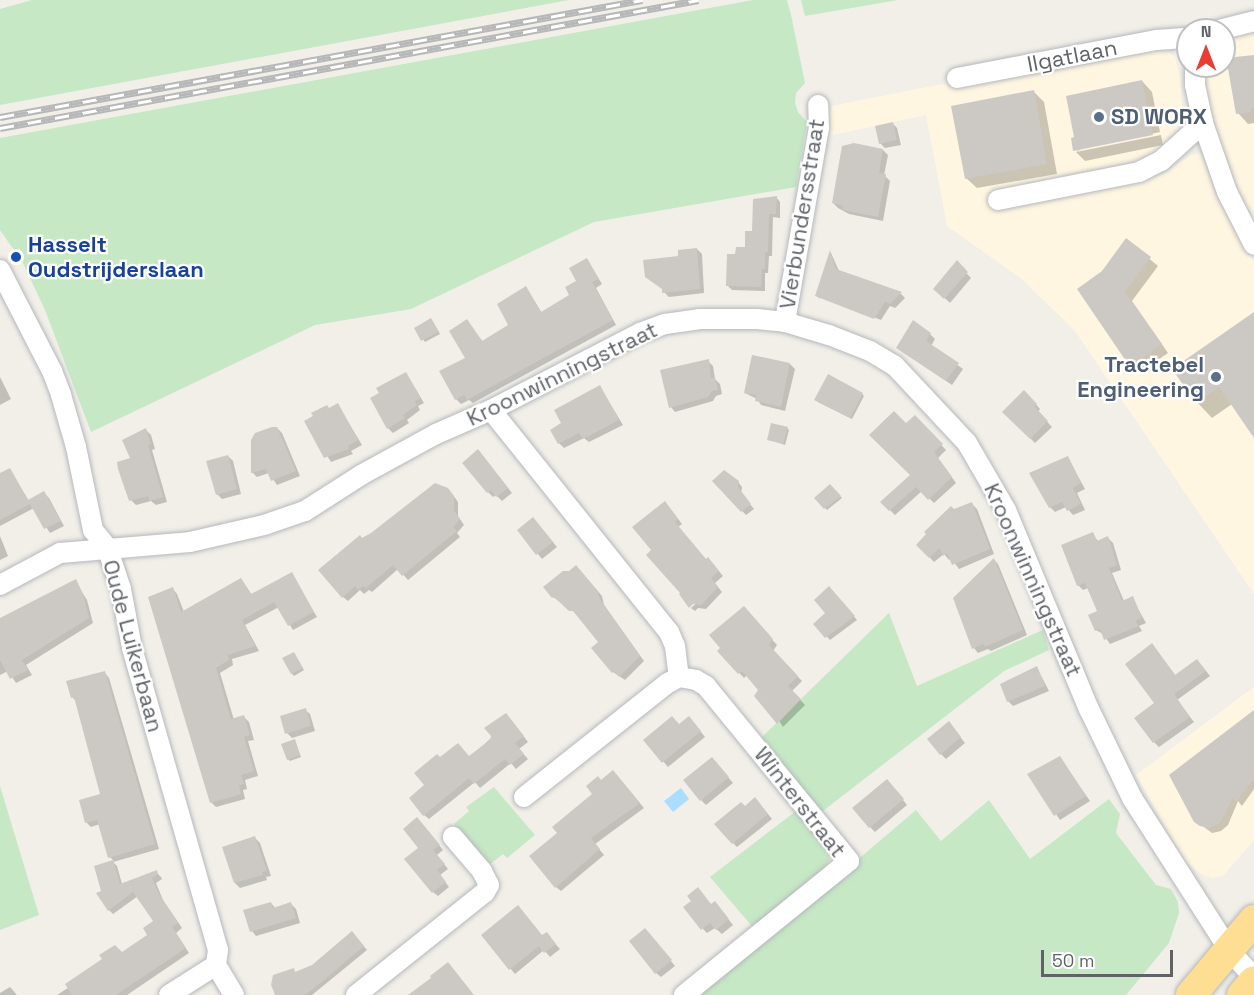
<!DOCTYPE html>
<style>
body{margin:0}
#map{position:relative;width:1254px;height:995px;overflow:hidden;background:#f1efe8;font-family:"Space Grotesk",sans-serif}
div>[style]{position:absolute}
.commercial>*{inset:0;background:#fef6e0}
.green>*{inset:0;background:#c6e8c5}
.water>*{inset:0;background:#adf}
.shadow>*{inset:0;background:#0003}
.building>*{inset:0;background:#ccc9c5}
.roads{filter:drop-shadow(0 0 2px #b5b8bc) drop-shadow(0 0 2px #b5b8bc)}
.minor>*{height:20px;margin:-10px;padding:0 10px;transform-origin:10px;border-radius:10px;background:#fff}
.highway>*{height:30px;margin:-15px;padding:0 15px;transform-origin:15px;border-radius:15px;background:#fdde92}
.rail>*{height:7px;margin-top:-3.5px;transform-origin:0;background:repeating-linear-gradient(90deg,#fff 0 14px,#b6b7b8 0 28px);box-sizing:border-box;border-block:2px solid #b6b7b8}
.dots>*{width:16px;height:16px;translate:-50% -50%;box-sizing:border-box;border:3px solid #fff;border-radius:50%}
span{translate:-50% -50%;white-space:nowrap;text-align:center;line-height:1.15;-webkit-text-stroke:4.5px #fff;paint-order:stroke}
.street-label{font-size:22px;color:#5f6368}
.service-label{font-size:22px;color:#4e5e75;font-weight:700}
.left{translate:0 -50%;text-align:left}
.right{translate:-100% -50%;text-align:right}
.transit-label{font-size:22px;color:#164399;font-weight:700}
.north{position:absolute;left:1176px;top:18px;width:60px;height:60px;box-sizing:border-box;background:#fff;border:2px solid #bfc1c3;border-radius:50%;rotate:0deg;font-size:16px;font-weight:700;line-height:24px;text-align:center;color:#5f6368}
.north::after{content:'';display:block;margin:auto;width:21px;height:27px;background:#ea3c34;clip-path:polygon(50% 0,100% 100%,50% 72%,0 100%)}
.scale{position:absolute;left:1041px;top:950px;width:132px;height:27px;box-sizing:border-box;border:3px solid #5f6368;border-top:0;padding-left:8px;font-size:18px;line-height:21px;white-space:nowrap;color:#5f6368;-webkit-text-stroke:4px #fff;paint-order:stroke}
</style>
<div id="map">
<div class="commercial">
<div style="clip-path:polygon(1254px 29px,1254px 226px,1243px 207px,1207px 109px,1202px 66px,1224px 66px,1224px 38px)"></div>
<div style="clip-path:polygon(1148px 50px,1167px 51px,1175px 57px,1180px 77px,1183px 121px,1172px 142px,1150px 158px,992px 193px,996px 209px,1163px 175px,1190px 155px,1201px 153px,1216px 196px,1254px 262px,1254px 594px,1075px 331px,1022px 279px,947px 226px,926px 115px,824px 137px,831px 106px,947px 83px,948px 87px)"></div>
<div style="clip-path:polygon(1254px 687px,1254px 840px,1223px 876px,1212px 878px,1201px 874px,1185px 861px,1136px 775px)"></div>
</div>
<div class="green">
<div style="clip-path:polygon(32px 0,569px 0,0 105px,0 9px)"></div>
<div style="clip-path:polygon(753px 0,787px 0,791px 15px,805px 83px,796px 93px,795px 103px,798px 112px,807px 122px,796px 187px,594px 222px,411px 309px,315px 325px,91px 432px,45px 310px,23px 263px,0 230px,0 138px)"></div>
<div style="clip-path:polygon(801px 0,898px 0,805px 16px)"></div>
<div style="clip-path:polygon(889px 613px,917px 686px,1043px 630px,1049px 650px,1004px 671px,819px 814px,758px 741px)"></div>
<div style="clip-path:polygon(0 786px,39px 915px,0 930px)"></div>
<div style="clip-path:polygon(494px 787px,535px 835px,507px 858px,503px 854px,488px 866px,454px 824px,469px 811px,466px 807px)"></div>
<div style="clip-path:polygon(1109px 799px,1120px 814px,1116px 833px,1156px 885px,1171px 889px,1178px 902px,1179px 913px,1169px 943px,1126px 995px,699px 995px,916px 810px,941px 841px,989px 800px,1030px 859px)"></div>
<div style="clip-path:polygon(796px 811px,828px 850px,830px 859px,822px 873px,756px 931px,710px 877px)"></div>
</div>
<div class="water">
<div style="clip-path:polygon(681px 788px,689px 799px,673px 812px,664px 801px)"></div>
</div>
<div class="shadow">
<div style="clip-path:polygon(1254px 57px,1254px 123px,1248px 124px,1238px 113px,1228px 67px,1229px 61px)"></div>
<div style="clip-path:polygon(1142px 81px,1152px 92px,1160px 132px,1083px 148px,1076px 152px)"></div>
<div style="clip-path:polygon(1033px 91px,1044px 102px,1057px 174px,977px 188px,966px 178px)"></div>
<div style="clip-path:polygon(892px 123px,897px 128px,901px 145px,885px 148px,880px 143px)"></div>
<div style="clip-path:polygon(1161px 135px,1163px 145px,1085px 161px,1076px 152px)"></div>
<div style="clip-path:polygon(883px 150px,888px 155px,884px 175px,890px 181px,883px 221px,849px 214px,838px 208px,833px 203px)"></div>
<div style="clip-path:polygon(776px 197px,780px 202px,780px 218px,773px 217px,772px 256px,769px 256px,768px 273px,765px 273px,765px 291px,732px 290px,728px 286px,737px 255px,746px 248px)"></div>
<div style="clip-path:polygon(1127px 240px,1158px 266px,1132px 301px,1168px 353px,1142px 371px,1138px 371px,1129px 363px,1103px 272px)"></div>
<div style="clip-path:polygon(697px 249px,702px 254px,704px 293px,669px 297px,664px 292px,680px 257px)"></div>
<div style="clip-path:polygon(831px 253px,839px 271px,901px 294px,905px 298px,895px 308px,890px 306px,881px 320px,820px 296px,820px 299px,816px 295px)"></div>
<div style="clip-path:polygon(587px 260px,602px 284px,596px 288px,616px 325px,473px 403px,469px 400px,461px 404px,456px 399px,467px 358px,467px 321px,483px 342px,510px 326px,526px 288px,542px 313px,571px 296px)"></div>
<div style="clip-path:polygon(957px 263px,971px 278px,950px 303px,935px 289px)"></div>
<div style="clip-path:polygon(1254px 314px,1254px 435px,1232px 404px,1212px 418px,1197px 402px,1174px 370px)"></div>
<div style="clip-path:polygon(433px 322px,440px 334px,425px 342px,416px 328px)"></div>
<div style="clip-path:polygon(930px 334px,935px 339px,931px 346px,963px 369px,952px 385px,903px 352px)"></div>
<div style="clip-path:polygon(753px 357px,790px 364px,795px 369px,785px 411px,761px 405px,757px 399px,745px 393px)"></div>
<div style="clip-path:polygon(708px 361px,713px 366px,715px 379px,720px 384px,722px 394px,716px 396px,713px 401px,675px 412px,671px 407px)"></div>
<div style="clip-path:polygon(406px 374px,424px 403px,418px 406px,420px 410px,407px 420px,409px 423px,393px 433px,388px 428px)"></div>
<div style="clip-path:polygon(0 377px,11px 399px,0 405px)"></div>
<div style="clip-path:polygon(600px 387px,623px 425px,589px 442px,584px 438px,564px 448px,559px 443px,563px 424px)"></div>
<div style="clip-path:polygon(862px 394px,864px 396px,852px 419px,818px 402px)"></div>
<div style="clip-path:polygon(1029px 396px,1040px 409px,1038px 412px,1052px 427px,1035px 443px,1004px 412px)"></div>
<div style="clip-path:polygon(338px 405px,362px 445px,351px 451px,353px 454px,331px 462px,306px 422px)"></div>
<div style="clip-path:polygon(915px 417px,946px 450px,938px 458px,956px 483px,934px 503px,922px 491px,895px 515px,882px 502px,912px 475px,906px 425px)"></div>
<div style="clip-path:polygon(277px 428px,282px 433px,300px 476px,277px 485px,269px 473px,257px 477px,252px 472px)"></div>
<div style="clip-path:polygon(787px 428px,789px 430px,785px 445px,768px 439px)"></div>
<div style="clip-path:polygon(146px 430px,151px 435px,155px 449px,152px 450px,167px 502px,156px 505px,151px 501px,136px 505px,131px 500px,132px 459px)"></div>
<div style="clip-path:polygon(228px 456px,233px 461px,241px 494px,222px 499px,217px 494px)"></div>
<div style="clip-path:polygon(483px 456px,512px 493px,502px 501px,496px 495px,493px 497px,488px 492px)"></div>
<div style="clip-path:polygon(1068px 458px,1085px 489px,1077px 493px,1085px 510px,1073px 515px,1066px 507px,1055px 512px,1050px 507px)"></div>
<div style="clip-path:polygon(10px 470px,29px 501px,44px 493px,49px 498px,64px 526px,50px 533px,34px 508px,0 526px,0 475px)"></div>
<div style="clip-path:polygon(714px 481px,738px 482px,742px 487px,741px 493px,754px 509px,746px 515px)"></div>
<div style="clip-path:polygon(830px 486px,842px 498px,827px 510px,817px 499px)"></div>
<div style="clip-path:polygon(453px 495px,458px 502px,458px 516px,464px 525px,457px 533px,460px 537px,408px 580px,398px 569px,372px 592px,369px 590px,364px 594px,360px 590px,348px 601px,343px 597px,362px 540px)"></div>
<div style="clip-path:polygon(972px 504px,977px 509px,994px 554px,959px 569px,951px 558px,949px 560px,944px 554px,934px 562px,918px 545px,954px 511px)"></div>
<div style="clip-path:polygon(669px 507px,682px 524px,678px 527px,706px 561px,713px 564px,723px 576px,715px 583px,722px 592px,706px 609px,698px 608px,695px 611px,691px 608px,700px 600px,682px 593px,653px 551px)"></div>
<div style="clip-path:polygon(538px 524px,557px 547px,542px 559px,519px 531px)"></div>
<div style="clip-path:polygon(1092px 534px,1099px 542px,1108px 538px,1113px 543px,1121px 570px,1112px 573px,1124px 601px,1132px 598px,1146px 623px,1139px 626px,1142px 631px,1110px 644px,1103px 634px,1096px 630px,1099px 612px,1088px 588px,1083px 590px,1078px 585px)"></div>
<div style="clip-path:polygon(0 536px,8px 556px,0 560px)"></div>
<div style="clip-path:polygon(994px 560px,998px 564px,1027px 635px,991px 651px,988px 649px,978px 653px,974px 648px)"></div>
<div style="clip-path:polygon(581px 572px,602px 596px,604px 605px,644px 661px,625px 680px,613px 672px,593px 648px,600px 642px,579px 615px,553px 597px)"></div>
<div style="clip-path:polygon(291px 574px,317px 617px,293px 630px,279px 607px,245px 625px,259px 651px,232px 659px,233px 665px,220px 673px,234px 720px,244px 717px,249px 722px,254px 740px,248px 741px,258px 776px,245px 780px,247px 789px,243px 790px,245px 799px,216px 807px,211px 802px,173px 589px,177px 594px,184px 612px,241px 579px,252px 595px)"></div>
<div style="clip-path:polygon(75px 581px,87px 600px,93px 623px,26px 665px,32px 675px,16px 683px,8px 671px,0 675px,0 622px)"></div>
<div style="clip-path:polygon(832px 591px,857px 620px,830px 640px,815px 624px,827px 613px)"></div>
<div style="clip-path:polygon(748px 613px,777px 645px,773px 651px,802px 681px,792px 691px,805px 705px,783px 727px,760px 690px,747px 675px,744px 678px,719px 651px)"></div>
<div style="clip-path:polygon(1156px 650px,1176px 676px,1202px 666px,1210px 676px,1177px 700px,1194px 722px,1159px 747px,1154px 742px)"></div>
<div style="clip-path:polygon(295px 656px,304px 670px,294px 676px,292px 674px)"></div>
<div style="clip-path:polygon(1037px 668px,1049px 691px,1013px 706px,1008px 701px)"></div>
<div style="clip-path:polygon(105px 673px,109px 678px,159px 849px,113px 862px,117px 866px,122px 884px,156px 872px,161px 877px,162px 879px,156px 883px,163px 900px,182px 928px,176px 933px,189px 953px,127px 995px,57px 995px,149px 936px,155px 922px,138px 896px,113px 914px,109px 910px,96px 867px,114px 861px,110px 857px,100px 824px,91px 827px,86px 822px,102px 795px,77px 702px,73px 698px,68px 682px)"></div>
<div style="clip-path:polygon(305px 710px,310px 714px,315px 731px,292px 738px,287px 733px)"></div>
<div style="clip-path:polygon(1254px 711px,1254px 789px,1242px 806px,1238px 801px,1228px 825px,1221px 831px,1212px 833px,1196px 821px)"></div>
<div style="clip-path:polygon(511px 720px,528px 742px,519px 749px,528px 759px,516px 769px,511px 763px,480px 788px,475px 782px,429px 819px,424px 815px,426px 786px,440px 759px,469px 758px)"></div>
<div style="clip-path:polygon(694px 723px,705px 737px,668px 767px,645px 740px)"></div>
<div style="clip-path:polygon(953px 728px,965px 743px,946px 759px,941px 754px)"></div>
<div style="clip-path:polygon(295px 741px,301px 757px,290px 761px,288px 759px)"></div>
<div style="clip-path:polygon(1060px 758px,1090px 801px,1060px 820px,1029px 774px)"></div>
<div style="clip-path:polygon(717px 764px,733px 783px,706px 805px,701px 800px)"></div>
<div style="clip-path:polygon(618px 777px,644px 808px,595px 844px,604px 855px,561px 891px,556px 887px,594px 795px,601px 781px)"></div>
<div style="clip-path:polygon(892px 786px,907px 805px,875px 832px,870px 827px)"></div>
<div style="clip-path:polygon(759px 803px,772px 819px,737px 847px,733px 843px)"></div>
<div style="clip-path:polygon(421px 823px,443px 850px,437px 855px,448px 869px,440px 875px,449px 887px,438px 896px,433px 892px,421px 848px)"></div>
<div style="clip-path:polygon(255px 838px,260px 843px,271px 876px,266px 877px,267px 880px,240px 888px,235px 883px)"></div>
<div style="clip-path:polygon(271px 903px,276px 909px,291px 904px,296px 909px,300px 923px,256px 936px,252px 931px)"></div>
<div style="clip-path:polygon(712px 905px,719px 908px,733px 925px,722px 934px,715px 928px,707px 933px,703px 929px)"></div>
<div style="clip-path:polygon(483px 935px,543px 937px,551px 939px,560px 949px,550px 957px,544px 950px,515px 974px)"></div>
<div style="clip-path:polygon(650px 935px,675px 966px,661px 977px,656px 973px)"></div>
<div style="clip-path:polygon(356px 937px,367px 950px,312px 995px,276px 995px,293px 970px,296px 973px,313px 966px)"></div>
<div style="clip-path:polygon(10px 987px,17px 995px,0 995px,0 993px)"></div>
</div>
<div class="building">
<div style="clip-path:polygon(1254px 55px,1254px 108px,1250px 109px,1251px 112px,1236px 114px,1227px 63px,1235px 57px)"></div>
<div style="clip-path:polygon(1142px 80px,1153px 135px,1073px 151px,1071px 138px,1074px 137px,1066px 96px)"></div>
<div style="clip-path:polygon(1034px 90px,1047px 164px,965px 179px,951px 106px)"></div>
<div style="clip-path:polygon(893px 122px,897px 140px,879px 144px,875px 126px)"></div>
<div style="clip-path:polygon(854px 143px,883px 149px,879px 173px,886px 174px,878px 217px,843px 210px,843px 206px,832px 203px,842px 146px)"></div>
<div style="clip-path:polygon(777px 196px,776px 214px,769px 214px,768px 252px,765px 252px,765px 269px,762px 269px,761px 287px,726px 286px,727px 254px,735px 254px,736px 247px,745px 247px,745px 231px,752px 231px,753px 199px)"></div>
<div style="clip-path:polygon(1126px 238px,1151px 257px,1125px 292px,1162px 344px,1134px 364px,1128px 364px,1077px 289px,1102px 271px)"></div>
<div style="clip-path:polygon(697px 248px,700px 289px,662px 293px,662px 289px,645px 277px,643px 260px,678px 256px,678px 250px)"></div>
<div style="clip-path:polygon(830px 250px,836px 269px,902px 292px,890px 304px,885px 302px,874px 319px,815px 296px)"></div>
<div style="clip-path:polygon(587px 258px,599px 279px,592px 282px,613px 320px,467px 400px,464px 395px,455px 400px,439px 371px,465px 358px,449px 331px,467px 319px,482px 341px,508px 325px,497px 304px,526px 286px,541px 312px,569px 295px,565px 287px,576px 281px,569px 268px)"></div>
<div style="clip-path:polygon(957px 260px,968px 272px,944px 299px,933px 289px)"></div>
<div style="clip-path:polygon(1254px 312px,1254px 438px,1219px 387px,1196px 403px,1172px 369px)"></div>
<div style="clip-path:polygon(431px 318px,439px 332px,421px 341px,414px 328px)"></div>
<div style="clip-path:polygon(913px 320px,931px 333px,926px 341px,959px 363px,946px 381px,896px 348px)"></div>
<div style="clip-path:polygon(752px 355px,790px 363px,781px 407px,755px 401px,756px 395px,744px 393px)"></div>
<div style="clip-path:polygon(709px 359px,711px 378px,715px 378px,718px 390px,712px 391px,708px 397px,669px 408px,660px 370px)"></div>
<div style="clip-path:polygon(406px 372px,421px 398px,415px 401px,417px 405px,403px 415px,405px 418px,387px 429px,370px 398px,379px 393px,376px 388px)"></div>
<div style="clip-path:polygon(828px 374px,863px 393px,850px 418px,814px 400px)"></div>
<div style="clip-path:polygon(600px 385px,619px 420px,583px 439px,579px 433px,558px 444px,550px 430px,561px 423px,554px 410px)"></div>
<div style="clip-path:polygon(1024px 390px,1037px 404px,1034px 406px,1048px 421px,1030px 439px,1002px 412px)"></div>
<div style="clip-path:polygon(338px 403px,358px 440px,348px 446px,349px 449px,324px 458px,304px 421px,313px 416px,311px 413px,327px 405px,329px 408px)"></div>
<div style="clip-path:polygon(894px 411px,906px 423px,915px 415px,943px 444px,934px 452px,952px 477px,928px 500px,916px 487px,889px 511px,880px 502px,910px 475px,869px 435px)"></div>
<div style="clip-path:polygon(771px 423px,788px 427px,783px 444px,767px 440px)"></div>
<div style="clip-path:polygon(272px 427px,277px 427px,296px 471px,271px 481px,266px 469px,251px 473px,251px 440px,255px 433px)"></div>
<div style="clip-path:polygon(146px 428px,151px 444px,148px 445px,163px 497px,150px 501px,148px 496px,129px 501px,118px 469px,117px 462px,130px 458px,122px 440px)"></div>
<div style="clip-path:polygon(478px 449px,508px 488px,496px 497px,491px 490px,487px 493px,462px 463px)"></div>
<div style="clip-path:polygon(228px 455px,237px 489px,216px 495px,206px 461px)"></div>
<div style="clip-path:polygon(1068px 456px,1081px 483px,1073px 488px,1081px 504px,1067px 511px,1062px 502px,1049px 508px,1029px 473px)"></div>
<div style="clip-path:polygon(10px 468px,28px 500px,44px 491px,61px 521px,44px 529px,30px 504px,0 520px,0 473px)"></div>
<div style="clip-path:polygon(724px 470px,739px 481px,738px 487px,751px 504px,741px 512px,712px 481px)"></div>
<div style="clip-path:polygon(435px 483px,448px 488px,454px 496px,454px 510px,460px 519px,453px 527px,457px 531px,402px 576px,393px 565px,366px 588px,363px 586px,358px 590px,355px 586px,342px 598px,318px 570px,360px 535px,362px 538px,371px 533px)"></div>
<div style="clip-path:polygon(830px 484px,841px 496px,824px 509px,814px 498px)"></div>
<div style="clip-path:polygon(665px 501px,678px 519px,675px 522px,706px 559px,708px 557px,719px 571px,711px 578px,718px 587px,701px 605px,693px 604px,689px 608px,679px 594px,680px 593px,646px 555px,651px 550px,632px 527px)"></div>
<div style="clip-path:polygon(972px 502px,990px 549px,952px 565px,947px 553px,943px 556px,940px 548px,929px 558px,916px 545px,926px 534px,924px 532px,951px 506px,954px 509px)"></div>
<div style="clip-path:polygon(533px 517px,553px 542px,536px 555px,517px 530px)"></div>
<div style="clip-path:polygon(1093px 532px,1097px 541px,1108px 536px,1117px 565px,1109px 568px,1122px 601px,1133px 596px,1142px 618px,1135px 621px,1139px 626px,1104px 640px,1100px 629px,1095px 631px,1088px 615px,1097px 611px,1085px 583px,1077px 586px,1061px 545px)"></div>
<div style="clip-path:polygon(994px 558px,1023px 630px,985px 647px,983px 644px,972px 649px,953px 598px)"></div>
<div style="clip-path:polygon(576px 565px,597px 590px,600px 599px,640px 656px,619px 677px,614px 671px,612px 673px,591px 648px,598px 642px,573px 611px,569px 611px,554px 597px,552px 598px,543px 587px,563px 571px,569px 571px)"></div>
<div style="clip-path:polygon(292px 572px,314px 612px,288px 626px,274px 602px,242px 620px,255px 646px,228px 655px,229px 660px,216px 668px,231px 719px,244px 715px,250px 735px,244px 737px,254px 771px,241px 775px,244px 784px,239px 785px,241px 794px,210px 803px,148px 597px,173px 587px,181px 612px,241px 578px,251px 594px)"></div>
<div style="clip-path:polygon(76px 579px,83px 594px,89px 618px,22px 660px,28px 670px,10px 679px,0 660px,0 618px)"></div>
<div style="clip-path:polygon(829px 586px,855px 616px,825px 638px,813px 624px,825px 613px,814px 600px)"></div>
<div style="clip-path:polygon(744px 606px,773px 639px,769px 645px,798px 676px,788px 686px,801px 699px,777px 724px,754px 696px,758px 690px,742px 671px,738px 674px,717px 651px,720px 648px,709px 635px)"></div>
<div style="clip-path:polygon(1152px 643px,1175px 675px,1197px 659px,1206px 671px,1174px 694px,1190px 717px,1153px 743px,1134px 718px,1154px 703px,1125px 664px)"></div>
<div style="clip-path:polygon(294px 652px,303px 668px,291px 674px,282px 658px)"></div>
<div style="clip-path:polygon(1037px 666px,1045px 686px,1007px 702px,1000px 684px)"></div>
<div style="clip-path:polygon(105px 671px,155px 844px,108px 858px,97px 820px,85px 823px,79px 800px,100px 794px,74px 697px,71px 698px,66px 681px)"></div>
<div style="clip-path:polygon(306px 708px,311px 726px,285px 734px,280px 716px)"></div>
<div style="clip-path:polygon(1254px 710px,1254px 778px,1236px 802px,1233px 798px,1220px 823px,1209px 828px,1200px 826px,1194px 822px,1169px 775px)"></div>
<div style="clip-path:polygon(506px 713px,524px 736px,515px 743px,524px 754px,510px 765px,505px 759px,474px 784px,469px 778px,423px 816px,409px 798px,424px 785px,414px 773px,437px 754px,440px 757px,458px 743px,469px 756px,490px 740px,491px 736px,484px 728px)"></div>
<div style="clip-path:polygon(672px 716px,679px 724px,689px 716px,701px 731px,662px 763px,643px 740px)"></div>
<div style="clip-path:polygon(949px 721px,961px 737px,940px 755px,927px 739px)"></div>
<div style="clip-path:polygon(295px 739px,300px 755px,287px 760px,281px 744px)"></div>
<div style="clip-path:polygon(1060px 756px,1086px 796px,1054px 816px,1027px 774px)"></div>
<div style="clip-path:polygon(712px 757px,729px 777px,700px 801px,683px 780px)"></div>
<div style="clip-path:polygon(613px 770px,640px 803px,591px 838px,600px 849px,555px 888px,529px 856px,557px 833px,552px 827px,592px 794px,586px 786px,598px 776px,601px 780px)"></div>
<div style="clip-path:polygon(887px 779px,904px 799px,869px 828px,852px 808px)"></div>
<div style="clip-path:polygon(755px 797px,768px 814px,732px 844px,714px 824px,741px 802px,745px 806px)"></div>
<div style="clip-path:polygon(417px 817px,440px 845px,433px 850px,445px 864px,437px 870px,446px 882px,432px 893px,404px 859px,418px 848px,403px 829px)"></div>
<div style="clip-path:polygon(255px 836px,267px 871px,262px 872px,263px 875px,234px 883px,222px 847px)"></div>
<div style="clip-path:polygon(113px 860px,120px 884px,157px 870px,158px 874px,152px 878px,159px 894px,178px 923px,172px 927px,186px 948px,116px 995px,72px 995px,65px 984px,102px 959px,99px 955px,115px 945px,122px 952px,147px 935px,143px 928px,153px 921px,133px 892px,108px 911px,96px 893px,101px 891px,94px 866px)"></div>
<div style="clip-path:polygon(698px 887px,711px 904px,715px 901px,729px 919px,716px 930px,710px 923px,701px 930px,683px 907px,691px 901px,687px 896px)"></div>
<div style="clip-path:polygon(271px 902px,273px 908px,291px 902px,296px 918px,250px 932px,243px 910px)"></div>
<div style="clip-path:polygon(518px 905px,542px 935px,547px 932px,556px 944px,544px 953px,539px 946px,509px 970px,481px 935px)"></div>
<div style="clip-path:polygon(645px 928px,672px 960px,655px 974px,629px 941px)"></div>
<div style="clip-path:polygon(352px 931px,364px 946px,324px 980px,305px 995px,275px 995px,271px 985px,273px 975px,294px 968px,295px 972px,312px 965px)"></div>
<div style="clip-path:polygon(448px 962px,474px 995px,408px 995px,431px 978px,430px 976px)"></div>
</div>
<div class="roads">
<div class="minor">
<div style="left:1219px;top:30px;width:36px;rotate:-14deg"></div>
<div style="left:1195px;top:66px;width:19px;rotate:90deg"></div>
<div style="left:1195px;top:85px;width:39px;rotate:78deg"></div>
<div style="left:1203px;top:123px;width:73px;rotate:70.8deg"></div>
<div style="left:1227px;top:192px;width:59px;rotate:63deg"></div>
<div style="left:957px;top:78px;width:204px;rotate:-10.8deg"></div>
<div style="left:1157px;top:40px;width:31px;rotate:-4deg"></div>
<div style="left:998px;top:200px;width:144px;rotate:-11.2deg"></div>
<div style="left:1139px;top:172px;width:25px;rotate:-27deg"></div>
<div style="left:1161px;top:161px;width:57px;rotate:-42.1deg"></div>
<div style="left:0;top:270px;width:114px;rotate:62.8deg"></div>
<div style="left:52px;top:371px;width:26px;rotate:69deg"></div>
<div style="left:61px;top:395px;width:54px;rotate:73.9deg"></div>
<div style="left:76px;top:447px;width:85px;rotate:78.4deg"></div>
<div style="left:93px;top:530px;width:22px;rotate:51deg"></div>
<div style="left:107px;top:547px;width:44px;rotate:71.6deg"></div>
<div style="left:121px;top:589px;width:60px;rotate:79.4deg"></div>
<div style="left:132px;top:648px;width:314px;rotate:74.1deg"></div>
<div style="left:218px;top:950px;width:15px;rotate:98deg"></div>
<div style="left:216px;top:965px;width:35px;rotate:59deg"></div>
<div style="left:785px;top:322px;width:197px;rotate:-80.1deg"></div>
<div style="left:819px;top:128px;width:23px;rotate:-92deg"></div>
<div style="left:491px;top:410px;width:285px;rotate:51.3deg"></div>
<div style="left:669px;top:632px;width:15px;rotate:67deg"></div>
<div style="left:675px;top:646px;width:31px;rotate:83deg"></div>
<div style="left:0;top:585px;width:68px;rotate:-28.1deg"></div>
<div style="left:60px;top:553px;width:130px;rotate:-4.8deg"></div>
<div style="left:190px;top:542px;width:76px;rotate:-12.9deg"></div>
<div style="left:264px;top:525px;width:43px;rotate:-18.9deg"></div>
<div style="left:305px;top:511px;width:67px;rotate:-32.7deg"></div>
<div style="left:361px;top:475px;width:85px;rotate:-28.7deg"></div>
<div style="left:436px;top:434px;width:60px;rotate:-23.6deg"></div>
<div style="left:491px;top:410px;width:168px;rotate:-27.3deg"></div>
<div style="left:640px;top:333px;width:27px;rotate:-20deg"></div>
<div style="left:665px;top:324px;width:34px;rotate:-8deg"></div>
<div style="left:699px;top:319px;width:58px"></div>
<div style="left:757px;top:319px;width:28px;rotate:6deg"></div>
<div style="left:785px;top:322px;width:46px;rotate:16.5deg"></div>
<div style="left:829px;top:335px;width:44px;rotate:21.3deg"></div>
<div style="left:870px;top:351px;width:29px;rotate:31deg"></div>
<div style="left:895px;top:366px;width:105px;rotate:46.9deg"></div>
<div style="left:967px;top:443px;width:78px;rotate:59.8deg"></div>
<div style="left:1006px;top:510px;width:216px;rotate:67.4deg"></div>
<div style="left:1089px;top:709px;width:99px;rotate:64.2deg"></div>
<div style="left:1132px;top:798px;width:182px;rotate:57.4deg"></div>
<div style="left:1230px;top:951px;width:36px;rotate:48deg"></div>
<div style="left:524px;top:797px;width:184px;rotate:-38.4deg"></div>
<div style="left:668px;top:683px;width:13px;rotate:-29deg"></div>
<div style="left:679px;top:677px;width:17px;rotate:10deg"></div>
<div style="left:696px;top:680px;width:12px;rotate:31deg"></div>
<div style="left:706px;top:686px;width:226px;rotate:50.7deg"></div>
<div style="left:849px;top:861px;width:213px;rotate:140.9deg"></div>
<div style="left:169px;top:995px;width:56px;rotate:-32.6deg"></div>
<div style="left:356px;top:995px;width:165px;rotate:-38.6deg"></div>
<div style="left:485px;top:892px;width:8px;rotate:-60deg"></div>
<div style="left:489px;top:885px;width:16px;rotate:-117deg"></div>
<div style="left:482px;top:871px;width:45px;rotate:-130.5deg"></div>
</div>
<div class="highway">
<div style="left:1191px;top:995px;width:98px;rotate:-50deg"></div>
<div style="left:1242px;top:995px;width:18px;rotate:-49deg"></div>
</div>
</div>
<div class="rail">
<div style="left:0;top:117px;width:653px;rotate:-10.33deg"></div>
<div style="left:0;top:128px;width:710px;rotate:-10.39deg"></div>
</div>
<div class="dots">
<div style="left:1099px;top:117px;background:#5c6f8a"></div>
<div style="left:16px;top:257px;background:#1a4fb4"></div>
<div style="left:1216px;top:377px;background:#5c6f8a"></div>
</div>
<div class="street-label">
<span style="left:1072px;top:56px;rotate:-11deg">Ilgatlaan</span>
<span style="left:802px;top:214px;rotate:-81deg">Vierbundersstraat</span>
<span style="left:562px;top:374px;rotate:-26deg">Kroonwinningstraat</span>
<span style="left:1033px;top:580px;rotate:66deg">Kroonwinningstraat</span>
<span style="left:133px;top:646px;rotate:75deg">Oude Luikerbaan</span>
<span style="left:800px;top:802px;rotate:52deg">Winterstraat</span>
</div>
<div class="service-label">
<span class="left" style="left:1111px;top:117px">SD WORX</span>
<span class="right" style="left:1204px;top:377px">Tractebel<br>Engineering</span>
</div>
<div class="transit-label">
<span class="left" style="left:28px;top:257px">Hasselt<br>Oudstrijderslaan</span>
</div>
<div class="north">N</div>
<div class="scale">50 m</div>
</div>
